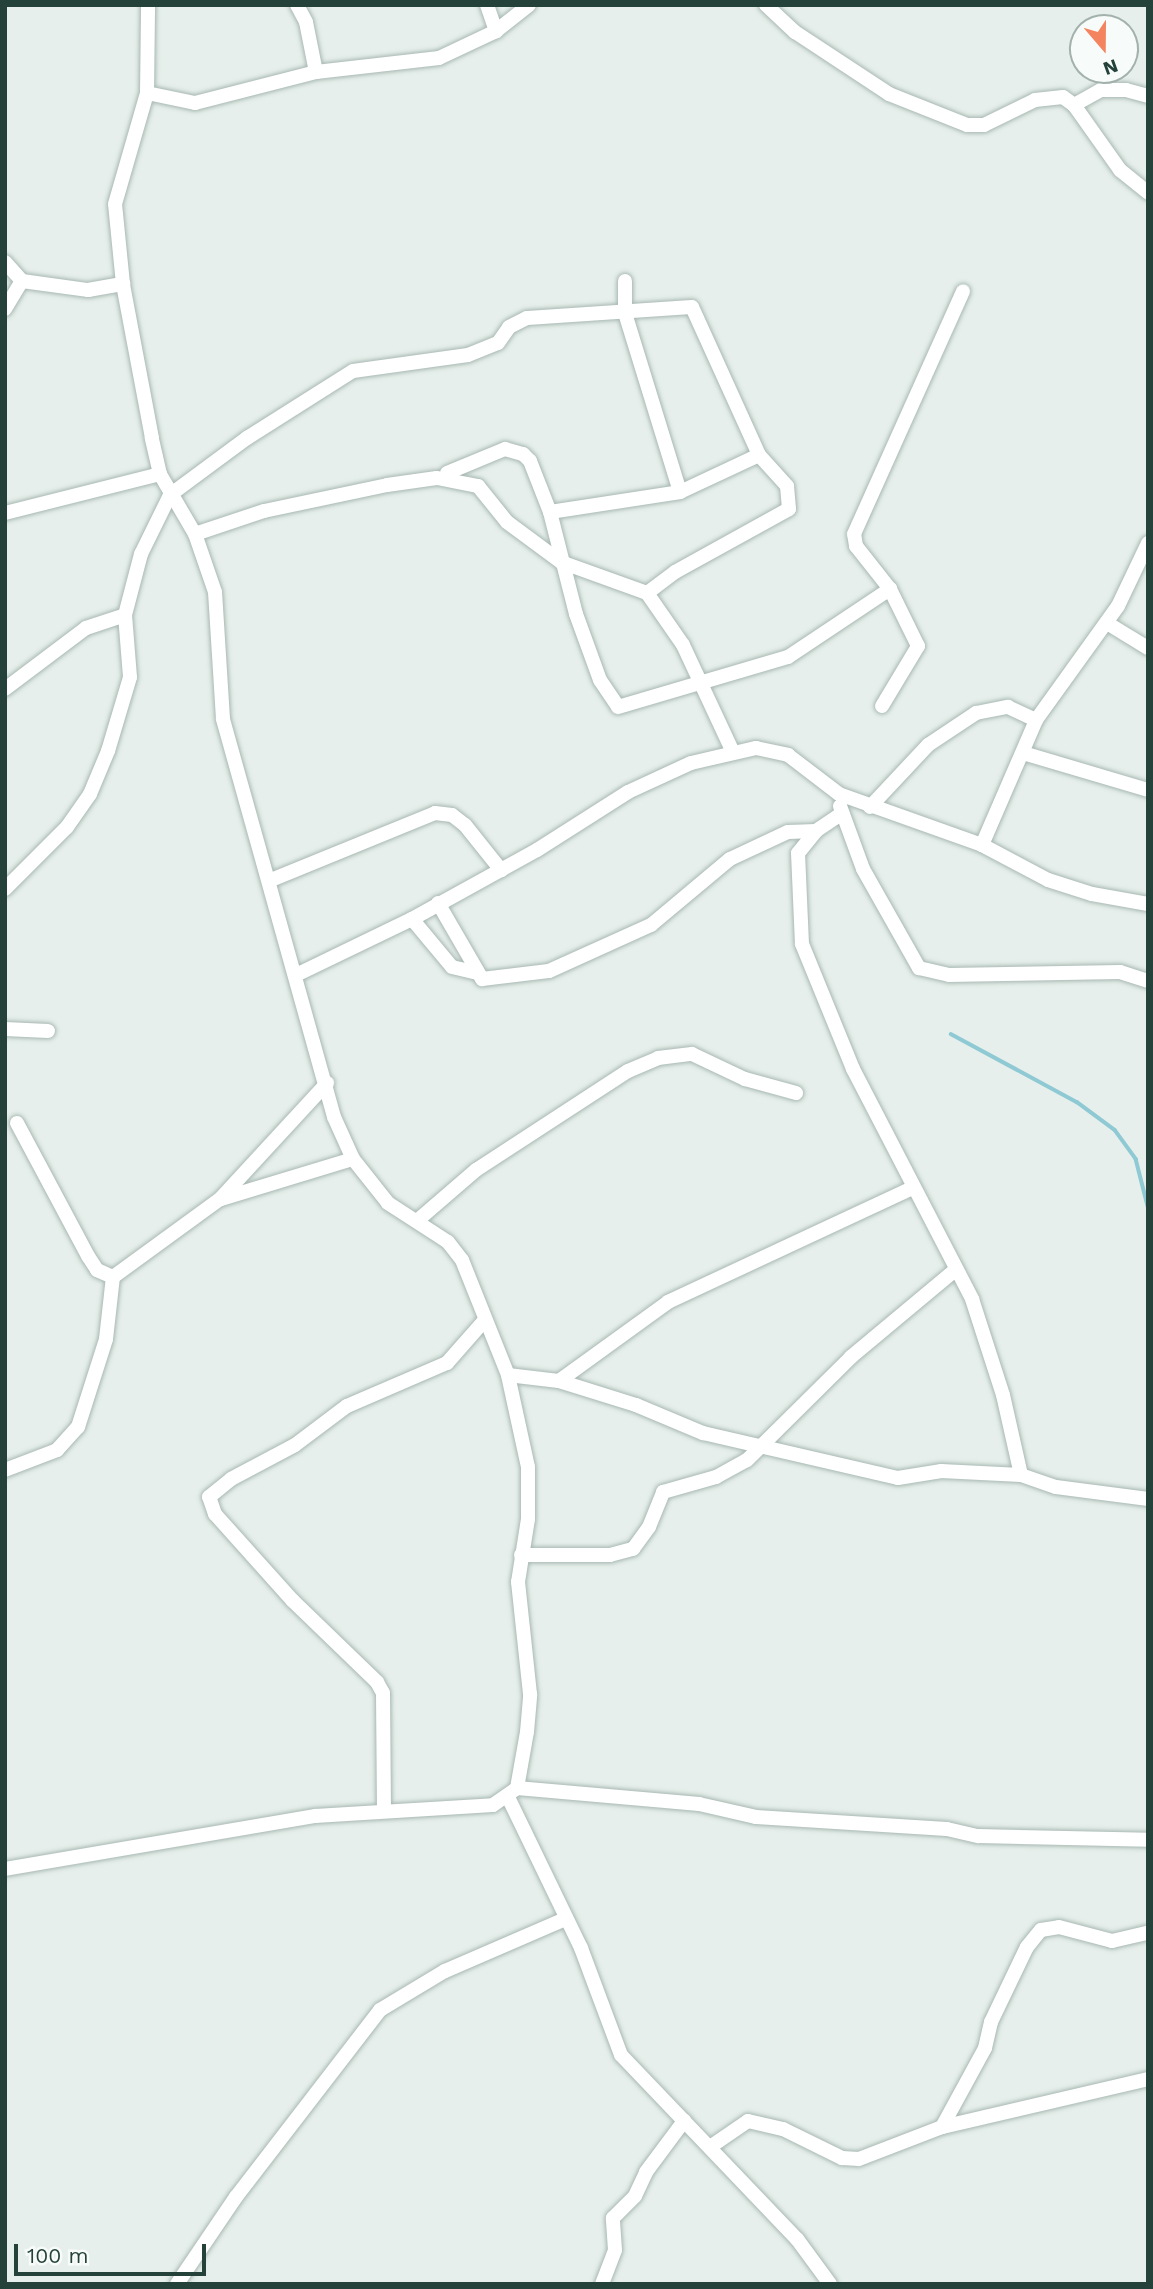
<!DOCTYPE html>
<style>
body{margin:0}
#map{position:relative;width:1153px;height:2289px;overflow:hidden;background:#e6efeb;font-family:"Work Sans",sans-serif}
div>[style]{position:absolute}
.stream>*{height:3.5px;margin:-1.75px;padding:0 1.75px;transform-origin:1.75px;border-radius:1.75px;background:#8ec9d4}
.roads{filter:drop-shadow(0 0 2px #a8b8b2) drop-shadow(0 0 2px #a8b8b2)}
.minor>*{height:14px;margin:-7px;padding:0 7px;transform-origin:7px;border-radius:7px;background:#fff}
span{translate:-50% -50%;white-space:nowrap;text-align:center;line-height:1.15;-webkit-text-stroke:5px #f7fbf9;paint-order:stroke}
.frame{position:absolute;inset:0;border:7px solid #24423a;pointer-events:none}
.north{position:absolute;left:1069px;top:14px;width:70px;height:70px;box-sizing:border-box;background:#f7fbf9;border:2px solid #a3b1ad;border-radius:50%;rotate:160deg;font-size:19px;font-weight:700;line-height:28px;text-align:center;color:#24423a}
.north::after{content:'';display:block;margin:auto;width:24px;height:32px;background:#f4845f;clip-path:polygon(50% 0,100% 100%,50% 72%,0 100%)}
.scale{position:absolute;left:14px;top:2244px;width:192px;height:32px;box-sizing:border-box;border:4px solid #24423a;border-top:0;padding-left:9px;font-size:21px;line-height:24px;white-space:nowrap;color:#24423a;-webkit-text-stroke:5px #f7fbf9;paint-order:stroke}
</style>
<div id="map">
<div class="stream">
<div style="left:951px;top:1034px;width:143px;rotate:28.4deg"></div>
<div style="left:1077px;top:1102px;width:47px;rotate:36.4deg"></div>
<div style="left:1115px;top:1130px;width:36px;rotate:54deg"></div>
<div style="left:1136px;top:1159px;width:49px;rotate:75.7deg"></div>
</div>
<div class="roads">
<div class="minor">
<div style="left:297px;top:5px;width:19px;rotate:62deg"></div>
<div style="left:306px;top:22px;width:51px;rotate:78.7deg"></div>
<div style="left:487px;top:5px;width:28px;rotate:71deg"></div>
<div style="left:766px;top:5px;width:40px;rotate:43deg"></div>
<div style="left:795px;top:32px;width:113px;rotate:33.4deg"></div>
<div style="left:889px;top:94px;width:84px;rotate:21.7deg"></div>
<div style="left:967px;top:125px;width:17px"></div>
<div style="left:984px;top:125px;width:57px;rotate:-26.1deg"></div>
<div style="left:1035px;top:100px;width:28px;rotate:-6deg"></div>
<div style="left:1063px;top:97px;width:14px;rotate:36deg"></div>
<div style="left:1074px;top:105px;width:80px;rotate:54.7deg"></div>
<div style="left:1120px;top:170px;width:36px;rotate:39deg"></div>
<div style="left:147px;top:93px;width:49px;rotate:11.8deg"></div>
<div style="left:195px;top:103px;width:125px;rotate:-14.4deg"></div>
<div style="left:316px;top:72px;width:124px;rotate:-6.5deg"></div>
<div style="left:439px;top:58px;width:63px;rotate:-25.3deg"></div>
<div style="left:496px;top:31px;width:42px;rotate:-38.2deg"></div>
<div style="left:1074px;top:105px;width:31px;rotate:-29deg"></div>
<div style="left:1101px;top:90px;width:25px"></div>
<div style="left:1126px;top:90px;width:23px;rotate:15deg"></div>
<div style="left:5px;top:262px;width:25px;rotate:48deg"></div>
<div style="left:625px;top:281px;width:32px;rotate:90deg"></div>
<div style="left:625px;top:313px;width:187px;rotate:72.9deg"></div>
<div style="left:5px;top:309px;width:33px;rotate:-59deg"></div>
<div style="left:22px;top:281px;width:67px;rotate:7.8deg"></div>
<div style="left:88px;top:290px;width:36px;rotate:-10deg"></div>
<div style="left:447px;top:473px;width:63px;rotate:-22.5deg"></div>
<div style="left:505px;top:449px;width:19px;rotate:16deg"></div>
<div style="left:523px;top:454px;width:10px;rotate:45deg"></div>
<div style="left:530px;top:461px;width:55px;rotate:68.6deg"></div>
<div style="left:550px;top:512px;width:105px;rotate:75.7deg"></div>
<div style="left:576px;top:614px;width:70px;rotate:70deg"></div>
<div style="left:600px;top:680px;width:32px;rotate:56deg"></div>
<div style="left:618px;top:707px;width:177px;rotate:-16.4deg"></div>
<div style="left:788px;top:657px;width:123px;rotate:-33.7deg"></div>
<div style="left:550px;top:512px;width:132px;rotate:-8.7deg"></div>
<div style="left:680px;top:492px;width:87px;rotate:-25.1deg"></div>
<div style="left:5px;top:513px;width:160px;rotate:-14.1deg"></div>
<div style="left:195px;top:534px;width:73px;rotate:-18.4deg"></div>
<div style="left:264px;top:511px;width:126px;rotate:-11.9deg"></div>
<div style="left:387px;top:485px;width:50px;rotate:-8deg"></div>
<div style="left:437px;top:478px;width:42px;rotate:11deg"></div>
<div style="left:478px;top:486px;width:46px;rotate:51.1deg"></div>
<div style="left:507px;top:522px;width:67px;rotate:36.5deg"></div>
<div style="left:561px;top:562px;width:91px;rotate:19.8deg"></div>
<div style="left:647px;top:593px;width:63px;rotate:55.3deg"></div>
<div style="left:683px;top:645px;width:116px;rotate:65deg"></div>
<div style="left:1107px;top:623px;width:48px;rotate:31.4deg"></div>
<div style="left:5px;top:689px;width:101px;rotate:-37deg"></div>
<div style="left:86px;top:628px;width:41px;rotate:-18.4deg"></div>
<div style="left:882px;top:706px;width:70px;rotate:-59deg"></div>
<div style="left:918px;top:646px;width:64px;rotate:-116.2deg"></div>
<div style="left:890px;top:589px;width:55px;rotate:-128.3deg"></div>
<div style="left:856px;top:546px;width:12px;rotate:-99deg"></div>
<div style="left:854px;top:534px;width:266px;rotate:-65.8deg"></div>
<div style="left:1023px;top:753px;width:130px;rotate:16.5deg"></div>
<div style="left:840px;top:806px;width:67px;rotate:69.9deg"></div>
<div style="left:863px;top:869px;width:114px;rotate:60.5deg"></div>
<div style="left:919px;top:968px;width:31px;rotate:13deg"></div>
<div style="left:949px;top:975px;width:171px;rotate:-1deg"></div>
<div style="left:1120px;top:972px;width:29px;rotate:18deg"></div>
<div style="left:870px;top:807px;width:85px;rotate:-46.9deg"></div>
<div style="left:928px;top:745px;width:58px;rotate:-33.7deg"></div>
<div style="left:976px;top:713px;width:33px;rotate:-11deg"></div>
<div style="left:1008px;top:707px;width:31px;rotate:25deg"></div>
<div style="left:841px;top:814px;width:30px;rotate:146deg"></div>
<div style="left:816px;top:831px;width:28px;rotate:129deg"></div>
<div style="left:798px;top:853px;width:91px;rotate:87.5deg"></div>
<div style="left:802px;top:944px;width:135px;rotate:67.8deg"></div>
<div style="left:853px;top:1069px;width:259px;rotate:62.6deg"></div>
<div style="left:972px;top:1299px;width:101px;rotate:72.1deg"></div>
<div style="left:1003px;top:1395px;width:82px;rotate:77.3deg"></div>
<div style="left:982px;top:845px;width:136px;rotate:-66.6deg"></div>
<div style="left:1036px;top:720px;width:140px;rotate:-54.3deg"></div>
<div style="left:1118px;top:606px;width:70px;rotate:-64.5deg"></div>
<div style="left:271px;top:880px;width:177px;rotate:-22.2deg"></div>
<div style="left:435px;top:813px;width:17px;rotate:7deg"></div>
<div style="left:452px;top:815px;width:16px;rotate:38deg"></div>
<div style="left:465px;top:825px;width:58px;rotate:51.3deg"></div>
<div style="left:5px;top:889px;width:88px;rotate:-45deg"></div>
<div style="left:67px;top:827px;width:40px;rotate:-55.1deg"></div>
<div style="left:90px;top:794px;width:47px;rotate:-67.3deg"></div>
<div style="left:108px;top:751px;width:77px;rotate:-73.4deg"></div>
<div style="left:130px;top:677px;width:62px;rotate:-94.6deg"></div>
<div style="left:125px;top:615px;width:63px;rotate:-75.3deg"></div>
<div style="left:141px;top:554px;width:66px;rotate:-63.8deg"></div>
<div style="left:170px;top:495px;width:96px;rotate:-36.5deg"></div>
<div style="left:247px;top:438px;width:125px;rotate:-32.3deg"></div>
<div style="left:353px;top:371px;width:116px;rotate:-7.9deg"></div>
<div style="left:468px;top:355px;width:32px;rotate:-22deg"></div>
<div style="left:498px;top:343px;width:19px;rotate:-55deg"></div>
<div style="left:509px;top:327px;width:20px;rotate:-27deg"></div>
<div style="left:527px;top:318px;width:165px;rotate:-3.8deg"></div>
<div style="left:692px;top:307px;width:162px;rotate:65.6deg"></div>
<div style="left:759px;top:455px;width:42px;rotate:47.9deg"></div>
<div style="left:787px;top:486px;width:23px;rotate:85deg"></div>
<div style="left:789px;top:509px;width:130px;rotate:151.1deg"></div>
<div style="left:675px;top:572px;width:35px;rotate:143deg"></div>
<div style="left:438px;top:903px;width:88px;rotate:59.9deg"></div>
<div style="left:482px;top:979px;width:67px;rotate:-6.8deg"></div>
<div style="left:549px;top:971px;width:112px;rotate:-24.3deg"></div>
<div style="left:651px;top:925px;width:103px;rotate:-39.9deg"></div>
<div style="left:730px;top:859px;width:64px;rotate:-25deg"></div>
<div style="left:788px;top:832px;width:28px;rotate:-2deg"></div>
<div style="left:412px;top:919px;width:62px;rotate:50.2deg"></div>
<div style="left:452px;top:967px;width:26px;rotate:13deg"></div>
<div style="left:296px;top:975px;width:129px;rotate:-25.8deg"></div>
<div style="left:412px;top:919px;width:143px;rotate:-28.9deg"></div>
<div style="left:537px;top:850px;width:108px;rotate:-32.5deg"></div>
<div style="left:628px;top:792px;width:69px;rotate:-24.7deg"></div>
<div style="left:691px;top:763px;width:67px;rotate:-13deg"></div>
<div style="left:756px;top:748px;width:33px;rotate:12deg"></div>
<div style="left:788px;top:755px;width:64px;rotate:37.4deg"></div>
<div style="left:839px;top:794px;width:152px;rotate:19.6deg"></div>
<div style="left:982px;top:845px;width:75px;rotate:27.9deg"></div>
<div style="left:1048px;top:880px;width:46px;rotate:17.7deg"></div>
<div style="left:1092px;top:894px;width:57px;rotate:10.1deg"></div>
<div style="left:5px;top:1029px;width:43px;rotate:2.7deg"></div>
<div style="left:17px;top:1123px;width:151px;rotate:61.9deg"></div>
<div style="left:88px;top:1256px;width:17px;rotate:57deg"></div>
<div style="left:97px;top:1270px;width:17px;rotate:24deg"></div>
<div style="left:221px;top:1199px;width:138px;rotate:-16.9deg"></div>
<div style="left:418px;top:1220px;width:77px;rotate:-40.8deg"></div>
<div style="left:476px;top:1170px;width:181px;rotate:-33.1deg"></div>
<div style="left:628px;top:1071px;width:33px;rotate:-23deg"></div>
<div style="left:658px;top:1058px;width:34px;rotate:-7deg"></div>
<div style="left:692px;top:1054px;width:59px;rotate:25.3deg"></div>
<div style="left:745px;top:1079px;width:53px;rotate:15.4deg"></div>
<div style="left:508px;top:1375px;width:51px;rotate:6.7deg"></div>
<div style="left:559px;top:1381px;width:81px;rotate:17.3deg"></div>
<div style="left:636px;top:1405px;width:73px;rotate:22.7deg"></div>
<div style="left:703px;top:1433px;width:200px;rotate:13deg"></div>
<div style="left:898px;top:1478px;width:44px;rotate:-9.2deg"></div>
<div style="left:941px;top:1471px;width:80px;rotate:2.9deg"></div>
<div style="left:1021px;top:1475px;width:37px;rotate:19deg"></div>
<div style="left:1056px;top:1487px;width:93px;rotate:7.4deg"></div>
<div style="left:559px;top:1381px;width:135px;rotate:-35.9deg"></div>
<div style="left:668px;top:1302px;width:270px;rotate:-25deg"></div>
<div style="left:5px;top:1470px;width:56px;rotate:-21deg"></div>
<div style="left:57px;top:1450px;width:31px;rotate:-48deg"></div>
<div style="left:78px;top:1427px;width:92px;rotate:-72.3deg"></div>
<div style="left:106px;top:1339px;width:62px;rotate:-83.6deg"></div>
<div style="left:113px;top:1277px;width:132px;rotate:-36.1deg"></div>
<div style="left:220px;top:1199px;width:158px;rotate:-47.3deg"></div>
<div style="left:521px;top:1555px;width:89px"></div>
<div style="left:610px;top:1555px;width:24px;rotate:-15deg"></div>
<div style="left:633px;top:1549px;width:27px;rotate:-54deg"></div>
<div style="left:649px;top:1527px;width:38px;rotate:-68deg"></div>
<div style="left:663px;top:1492px;width:55px;rotate:-15.8deg"></div>
<div style="left:716px;top:1477px;width:35px;rotate:-29deg"></div>
<div style="left:747px;top:1460px;width:146px;rotate:-44.7deg"></div>
<div style="left:851px;top:1357px;width:136px;rotate:-39.9deg"></div>
<div style="left:517px;top:1788px;width:183px;rotate:5deg"></div>
<div style="left:699px;top:1804px;width:58px;rotate:12.8deg"></div>
<div style="left:756px;top:1817px;width:191px;rotate:3.6deg"></div>
<div style="left:947px;top:1829px;width:32px;rotate:13deg"></div>
<div style="left:978px;top:1836px;width:170px;rotate:1.3deg"></div>
<div style="left:508px;top:1797px;width:168px;rotate:64.2deg"></div>
<div style="left:581px;top:1948px;width:114px;rotate:69.5deg"></div>
<div style="left:621px;top:2055px;width:255px;rotate:46.3deg"></div>
<div style="left:797px;top:2239px;width:56px;rotate:53.7deg"></div>
<div style="left:384px;top:1810px;width:117px;rotate:-90.5deg"></div>
<div style="left:383px;top:1693px;width:13px;rotate:-119deg"></div>
<div style="left:377px;top:1682px;width:117px;rotate:-136deg"></div>
<div style="left:293px;top:1601px;width:117px;rotate:-131.9deg"></div>
<div style="left:215px;top:1514px;width:18px;rotate:-109deg"></div>
<div style="left:209px;top:1497px;width:28px;rotate:-39deg"></div>
<div style="left:231px;top:1479px;width:72px;rotate:-28deg"></div>
<div style="left:295px;top:1445px;width:65px;rotate:-36.9deg"></div>
<div style="left:347px;top:1406px;width:109px;rotate:-23.3deg"></div>
<div style="left:447px;top:1363px;width:56px;rotate:-48.6deg"></div>
<div style="left:5px;top:1869px;width:314px;rotate:-9.7deg"></div>
<div style="left:315px;top:1816px;width:178px;rotate:-3.5deg"></div>
<div style="left:493px;top:1805px;width:29px;rotate:-35deg"></div>
<div style="left:517px;top:1788px;width:57px;rotate:-79.9deg"></div>
<div style="left:527px;top:1732px;width:38px;rotate:-85deg"></div>
<div style="left:530px;top:1694px;width:113px;rotate:-96.1deg"></div>
<div style="left:518px;top:1582px;width:64px;rotate:-81deg"></div>
<div style="left:528px;top:1519px;width:52px;rotate:-90deg"></div>
<div style="left:528px;top:1467px;width:94px;rotate:-102.3deg"></div>
<div style="left:508px;top:1375px;width:124px;rotate:-111.8deg"></div>
<div style="left:462px;top:1260px;width:23px;rotate:-128deg"></div>
<div style="left:448px;top:1242px;width:72px;rotate:-147deg"></div>
<div style="left:388px;top:1203px;width:56px;rotate:-128.5deg"></div>
<div style="left:353px;top:1159px;width:46px;rotate:-114.3deg"></div>
<div style="left:334px;top:1117px;width:413px;rotate:-105.6deg"></div>
<div style="left:223px;top:719px;width:127px;rotate:-93.6deg"></div>
<div style="left:215px;top:592px;width:61px;rotate:-109deg"></div>
<div style="left:195px;top:534px;width:69px;rotate:-120.3deg"></div>
<div style="left:160px;top:474px;width:37px;rotate:-103deg"></div>
<div style="left:152px;top:438px;width:157px;rotate:-100.7deg"></div>
<div style="left:123px;top:284px;width:80px;rotate:-95.7deg"></div>
<div style="left:115px;top:204px;width:116px;rotate:-73.9deg"></div>
<div style="left:147px;top:93px;width:88px;rotate:-89.3deg"></div>
<div style="left:942px;top:2127px;width:90px;rotate:-61.4deg"></div>
<div style="left:985px;top:2048px;width:27px;rotate:-77deg"></div>
<div style="left:991px;top:2022px;width:83px;rotate:-64.4deg"></div>
<div style="left:1027px;top:1947px;width:22px;rotate:-51deg"></div>
<div style="left:1041px;top:1930px;width:18px;rotate:-9deg"></div>
<div style="left:1059px;top:1927px;width:55px;rotate:14.8deg"></div>
<div style="left:1112px;top:1941px;width:37px;rotate:-13deg"></div>
<div style="left:710px;top:2147px;width:46px;rotate:-34.4deg"></div>
<div style="left:748px;top:2121px;width:36px;rotate:13deg"></div>
<div style="left:783px;top:2129px;width:66px;rotate:26.2deg"></div>
<div style="left:842px;top:2158px;width:17px;rotate:3deg"></div>
<div style="left:859px;top:2159px;width:89px;rotate:-21.1deg"></div>
<div style="left:942px;top:2127px;width:212px;rotate:-13.1deg"></div>
<div style="left:177px;top:2284px;width:105px;rotate:-55.9deg"></div>
<div style="left:236px;top:2197px;width:236px;rotate:-52.4deg"></div>
<div style="left:380px;top:2010px;width:76px;rotate:-31deg"></div>
<div style="left:445px;top:1971px;width:131px;rotate:-23.4deg"></div>
<div style="left:602px;top:2284px;width:36px;rotate:-69deg"></div>
<div style="left:615px;top:2250px;width:32px;rotate:-94deg"></div>
<div style="left:613px;top:2218px;width:31px;rotate:-45deg"></div>
<div style="left:635px;top:2196px;width:26px;rotate:-65deg"></div>
<div style="left:646px;top:2172px;width:64px;rotate:-53.3deg"></div>
</div>
</div>
<div class="frame"></div>
<div class="north">N</div>
<div class="scale">100 m</div>
</div>
